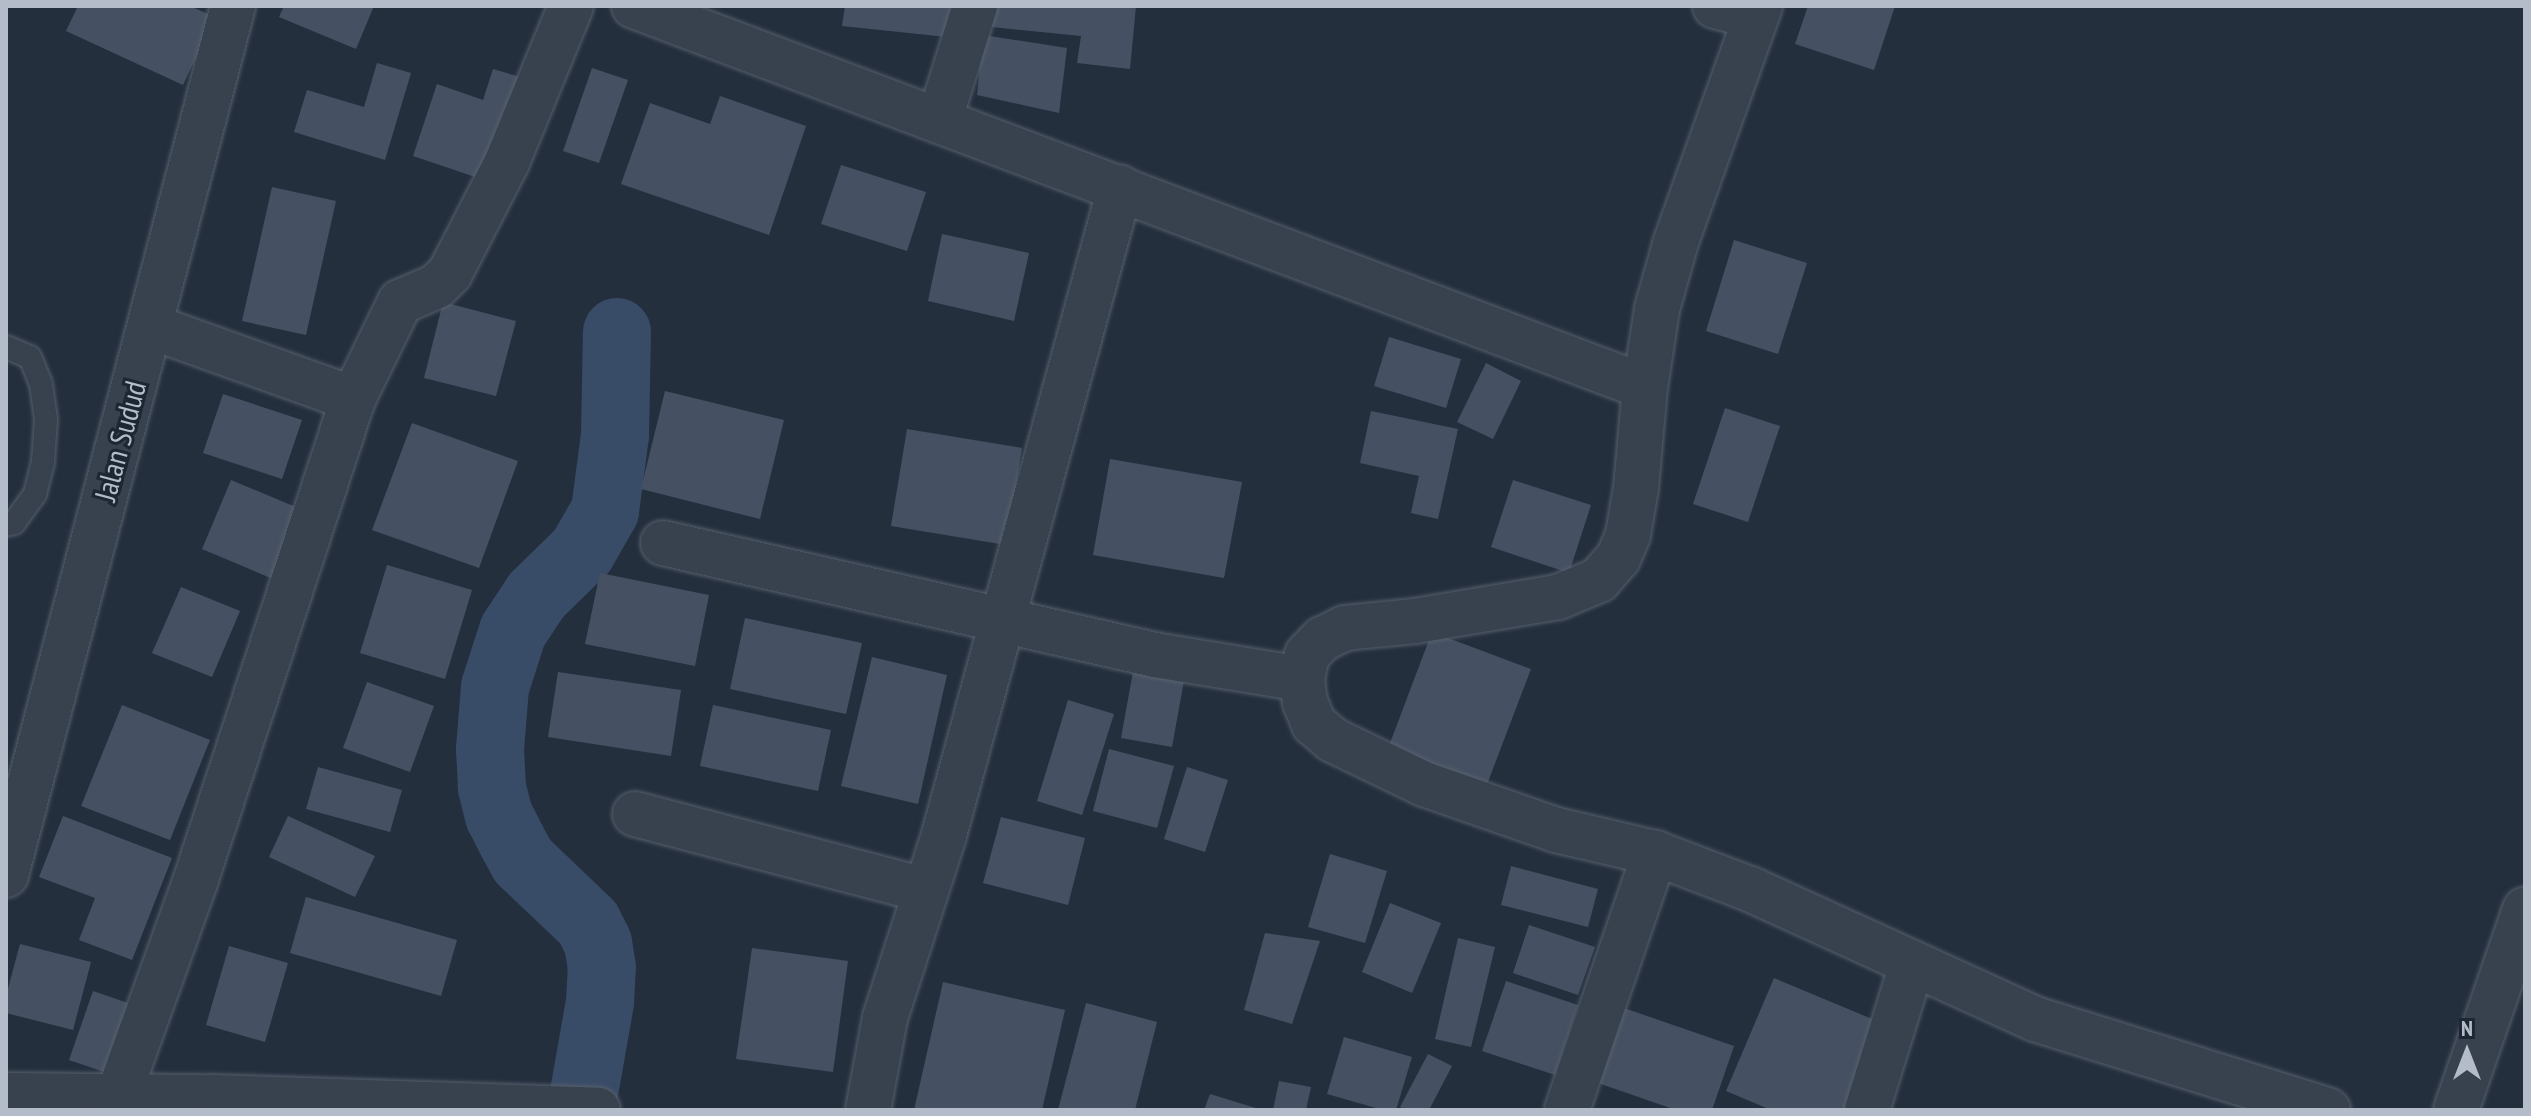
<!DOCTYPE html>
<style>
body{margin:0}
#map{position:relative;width:2531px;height:1116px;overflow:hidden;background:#242f3e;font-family:"PT Sans Narrow",sans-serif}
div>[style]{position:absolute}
.river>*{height:68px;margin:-34px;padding:0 34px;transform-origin:34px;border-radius:34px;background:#394c67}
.building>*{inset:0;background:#455162}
.roads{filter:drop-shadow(0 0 2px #565f6c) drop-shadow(0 0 2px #565f6c)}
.service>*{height:22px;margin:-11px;padding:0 11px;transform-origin:11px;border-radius:11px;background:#38414e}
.minor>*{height:44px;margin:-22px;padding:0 22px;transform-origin:22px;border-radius:22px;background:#38414e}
span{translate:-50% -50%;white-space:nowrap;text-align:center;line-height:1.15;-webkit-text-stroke:6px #1d2633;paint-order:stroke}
.street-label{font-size:30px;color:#b4bcc9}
.frame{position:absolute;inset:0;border:8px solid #b4bcc9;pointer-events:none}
.north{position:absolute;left:2427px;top:1012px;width:80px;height:80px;-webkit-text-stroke:6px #1d2633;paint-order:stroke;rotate:0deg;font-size:22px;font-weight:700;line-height:32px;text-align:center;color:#b4bcc9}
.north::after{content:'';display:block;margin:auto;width:28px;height:36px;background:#b4bcc9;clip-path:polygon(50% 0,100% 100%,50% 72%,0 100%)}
</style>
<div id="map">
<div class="river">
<div style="left:581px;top:1110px;width:110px;rotate:-80deg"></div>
<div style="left:600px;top:1002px;width:34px;rotate:-87deg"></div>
<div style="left:602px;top:968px;width:25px;rotate:-99deg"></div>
<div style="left:598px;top:943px;width:22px;rotate:-117deg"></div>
<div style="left:588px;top:923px;width:90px;rotate:-136.4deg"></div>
<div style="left:523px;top:861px;width:23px;rotate:-119deg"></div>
<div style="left:512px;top:841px;width:28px;rotate:-117deg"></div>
<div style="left:499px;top:816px;width:30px;rotate:-104deg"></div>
<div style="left:492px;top:787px;width:38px;rotate:-93deg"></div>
<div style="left:490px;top:749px;width:62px;rotate:-85.4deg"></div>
<div style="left:495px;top:687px;width:59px;rotate:-72.2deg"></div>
<div style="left:513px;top:631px;width:43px;rotate:-56.3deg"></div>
<div style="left:537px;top:595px;width:63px;rotate:-44.4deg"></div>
<div style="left:582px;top:551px;width:46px;rotate:-60.1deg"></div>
<div style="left:605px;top:511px;width:77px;rotate:-82.5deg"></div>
<div style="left:615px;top:435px;width:103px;rotate:-88.9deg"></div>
</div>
<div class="building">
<div style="clip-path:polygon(78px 6px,190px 6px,215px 17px,183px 85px,66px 31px)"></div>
<div style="clip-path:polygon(284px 6px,374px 6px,356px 49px,279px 17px)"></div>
<div style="clip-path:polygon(845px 6px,951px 6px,947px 37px,842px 26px)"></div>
<div style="clip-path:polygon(994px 6px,1136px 6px,1130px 69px,1077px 63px,1081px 36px,992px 27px)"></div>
<div style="clip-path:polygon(1808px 6px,1895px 6px,1874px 70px,1795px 44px)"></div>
<div style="clip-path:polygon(983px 35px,1067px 48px,1059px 113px,977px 95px)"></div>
<div style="clip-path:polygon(377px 63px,411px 73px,385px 160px,294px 132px,307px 90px,364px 107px)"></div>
<div style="clip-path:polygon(592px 68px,628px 80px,599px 163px,563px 151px)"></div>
<div style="clip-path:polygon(493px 69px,527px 79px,493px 183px,413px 156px,437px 84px,483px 100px)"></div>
<div style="clip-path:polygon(720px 96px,806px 126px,769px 235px,621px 184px,650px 103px,710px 124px)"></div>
<div style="clip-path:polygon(841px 165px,926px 192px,907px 251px,821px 224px)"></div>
<div style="clip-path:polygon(272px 187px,336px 201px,306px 335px,242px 321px)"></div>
<div style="clip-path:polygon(942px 234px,1029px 253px,1014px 321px,928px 301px)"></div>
<div style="clip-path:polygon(1734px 240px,1807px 263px,1778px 354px,1706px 331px)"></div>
<div style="clip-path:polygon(443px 302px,516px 321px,496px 396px,424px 378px)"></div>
<div style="clip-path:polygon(1389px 337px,1461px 359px,1446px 408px,1374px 386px)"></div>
<div style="clip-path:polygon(1486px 363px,1521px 381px,1493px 439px,1457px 422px)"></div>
<div style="clip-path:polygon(665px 391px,784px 420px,760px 519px,641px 489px)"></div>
<div style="clip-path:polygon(223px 394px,302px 420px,282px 479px,203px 453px)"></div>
<div style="clip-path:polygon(1725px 408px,1780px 426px,1748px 522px,1693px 504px)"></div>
<div style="clip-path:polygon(1371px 411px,1458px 429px,1438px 519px,1411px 513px,1419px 476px,1360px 463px)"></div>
<div style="clip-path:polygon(412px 423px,518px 461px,479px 568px,372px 530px)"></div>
<div style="clip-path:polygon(907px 429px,1022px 448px,1006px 545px,891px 526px)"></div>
<div style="clip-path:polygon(1110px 459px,1242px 482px,1224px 578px,1093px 555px)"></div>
<div style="clip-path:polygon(231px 480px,310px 513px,280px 582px,202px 549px)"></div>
<div style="clip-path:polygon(1513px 480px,1591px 505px,1569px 573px,1491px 547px)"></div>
<div style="clip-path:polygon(387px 565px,472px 590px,445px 679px,360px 653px)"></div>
<div style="clip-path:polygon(600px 573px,709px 595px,695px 666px,585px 644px)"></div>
<div style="clip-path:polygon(181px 587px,240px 611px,212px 677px,152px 653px)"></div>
<div style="clip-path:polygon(745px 618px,862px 643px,846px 714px,730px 689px)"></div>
<div style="clip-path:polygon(1432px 632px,1531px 669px,1486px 787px,1387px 751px)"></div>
<div style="clip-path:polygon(872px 657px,947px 675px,918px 804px,841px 786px)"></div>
<div style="clip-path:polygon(1134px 666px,1185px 675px,1172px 747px,1121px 738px)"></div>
<div style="clip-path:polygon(558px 672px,681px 690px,671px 756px,548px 737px)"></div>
<div style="clip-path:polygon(367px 682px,434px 706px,410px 772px,343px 748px)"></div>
<div style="clip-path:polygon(1068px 700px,1114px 714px,1082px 815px,1037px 801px)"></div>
<div style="clip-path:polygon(122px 705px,210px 740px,170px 840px,81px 806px)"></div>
<div style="clip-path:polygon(713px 705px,831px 730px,818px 791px,700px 766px)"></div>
<div style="clip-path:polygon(1109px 749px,1174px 766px,1157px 828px,1093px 811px)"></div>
<div style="clip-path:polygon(318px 767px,402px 790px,390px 832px,306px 809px)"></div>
<div style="clip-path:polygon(1187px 767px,1228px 780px,1205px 852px,1164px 839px)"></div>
<div style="clip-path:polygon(63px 816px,172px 858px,132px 960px,79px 940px,95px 898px,39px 877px)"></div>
<div style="clip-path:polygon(288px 816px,375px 856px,355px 897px,269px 857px)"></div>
<div style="clip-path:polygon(1001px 817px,1085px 838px,1068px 905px,983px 883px)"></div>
<div style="clip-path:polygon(1330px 854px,1387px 871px,1365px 943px,1308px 927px)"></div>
<div style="clip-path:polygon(1511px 866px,1598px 889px,1588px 927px,1501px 905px)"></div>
<div style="clip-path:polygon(306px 897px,457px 940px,441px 996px,290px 953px)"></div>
<div style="clip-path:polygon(1390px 903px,1441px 923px,1412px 993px,1362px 972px)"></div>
<div style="clip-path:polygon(1529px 925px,1595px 947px,1578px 995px,1513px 973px)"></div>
<div style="clip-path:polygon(1265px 933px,1320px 941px,1292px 1024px,1244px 1010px)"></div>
<div style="clip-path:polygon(1458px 938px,1495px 947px,1471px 1047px,1435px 1039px)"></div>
<div style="clip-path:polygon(20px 944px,91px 962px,73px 1030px,6px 1013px,6px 996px)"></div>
<div style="clip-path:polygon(229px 946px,288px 963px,265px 1042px,206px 1025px)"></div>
<div style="clip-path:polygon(752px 948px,848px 961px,833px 1072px,736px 1059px)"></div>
<div style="clip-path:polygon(1774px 978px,1884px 1024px,1847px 1110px,1771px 1110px,1726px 1091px)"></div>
<div style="clip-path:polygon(1506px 981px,1578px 1005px,1555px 1075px,1482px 1051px)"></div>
<div style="clip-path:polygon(943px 982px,1065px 1010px,1042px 1110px,914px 1110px)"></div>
<div style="clip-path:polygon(93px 991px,134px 1005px,110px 1074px,69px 1060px)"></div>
<div style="clip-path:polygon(1086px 1003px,1157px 1022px,1135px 1110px,1058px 1110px)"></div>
<div style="clip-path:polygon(1624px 1008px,1734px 1046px,1712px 1110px,1676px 1110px,1598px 1083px)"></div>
<div style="clip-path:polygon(1344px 1037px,1412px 1057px,1396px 1110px,1383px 1110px,1327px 1094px)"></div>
<div style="clip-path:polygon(1428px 1054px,1452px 1066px,1429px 1110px,1405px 1110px,1400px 1107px)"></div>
<div style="clip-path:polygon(1279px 1081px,1311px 1087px,1306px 1110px,1273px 1110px)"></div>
<div style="clip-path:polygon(1210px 1094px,1259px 1109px,1259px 1110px,1204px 1110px)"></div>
</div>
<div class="roads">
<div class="service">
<div style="left:6px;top:347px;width:26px;rotate:23deg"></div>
<div style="left:30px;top:357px;width:29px;rotate:68deg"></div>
<div style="left:41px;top:384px;width:35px;rotate:82deg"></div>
<div style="left:46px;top:419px;width:43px;rotate:94deg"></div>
<div style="left:43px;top:462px;width:33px;rotate:104deg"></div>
<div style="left:35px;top:494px;width:36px;rotate:126deg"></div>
<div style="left:14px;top:523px;width:8px;rotate:166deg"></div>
</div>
<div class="minor">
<div style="left:634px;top:6px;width:1080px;rotate:20.65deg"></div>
<div style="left:1715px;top:6px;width:42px;rotate:15deg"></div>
<div style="left:1756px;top:17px;width:12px;rotate:-70deg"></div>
<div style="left:1756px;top:17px;width:242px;rotate:109.6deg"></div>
<div style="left:1675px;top:245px;width:66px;rotate:105.7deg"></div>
<div style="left:1657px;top:309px;width:79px;rotate:98.7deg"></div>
<div style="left:1645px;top:387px;width:101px;rotate:95.1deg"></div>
<div style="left:1636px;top:488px;width:48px;rotate:99.7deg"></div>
<div style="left:1628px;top:535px;width:25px;rotate:113deg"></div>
<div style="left:1618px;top:558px;width:29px;rotate:131deg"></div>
<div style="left:1599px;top:580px;width:44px;rotate:157.5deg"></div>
<div style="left:1558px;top:597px;width:145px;rotate:170.5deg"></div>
<div style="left:1415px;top:621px;width:70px;rotate:174.3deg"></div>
<div style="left:1345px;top:628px;width:25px;rotate:154deg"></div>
<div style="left:1322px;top:639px;width:22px;rotate:133deg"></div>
<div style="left:1307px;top:655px;width:25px;rotate:102deg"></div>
<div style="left:1302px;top:679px;width:23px;rotate:83deg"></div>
<div style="left:1305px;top:702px;width:24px;rotate:68deg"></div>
<div style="left:1314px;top:724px;width:25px;rotate:40deg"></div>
<div style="left:1333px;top:740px;width:101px;rotate:25.8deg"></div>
<div style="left:1424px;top:784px;width:140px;rotate:19.2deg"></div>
<div style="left:1556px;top:830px;width:102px;rotate:13.1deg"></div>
<div style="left:1655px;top:853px;width:102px;rotate:20.8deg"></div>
<div style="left:1750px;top:889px;width:313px;rotate:24.5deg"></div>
<div style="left:2035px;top:1019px;width:307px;rotate:17.3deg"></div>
<div style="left:939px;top:121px;width:121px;rotate:-72.6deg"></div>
<div style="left:152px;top:327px;width:214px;rotate:19.7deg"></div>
<div style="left:663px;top:543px;width:505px;rotate:12.82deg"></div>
<div style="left:1155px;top:655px;width:149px;rotate:9.3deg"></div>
<div style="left:635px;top:814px;width:299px;rotate:14.7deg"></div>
<div style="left:6px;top:875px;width:898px;rotate:-75.36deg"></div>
<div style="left:6px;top:1095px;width:208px;rotate:0.6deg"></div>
<div style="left:214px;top:1097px;width:384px;rotate:1.9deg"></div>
<div style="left:113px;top:1110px;width:245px;rotate:-70.2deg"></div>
<div style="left:196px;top:879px;width:505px;rotate:-71.89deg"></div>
<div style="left:353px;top:399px;width:108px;rotate:-64.1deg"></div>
<div style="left:400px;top:302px;width:40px;rotate:-23.4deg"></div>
<div style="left:437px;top:286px;width:18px;rotate:-45deg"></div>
<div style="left:450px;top:273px;width:125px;rotate:-62.8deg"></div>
<div style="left:507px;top:162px;width:169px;rotate:-67.7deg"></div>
<div style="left:868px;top:1110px;width:94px;rotate:-79.5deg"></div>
<div style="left:885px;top:1018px;width:192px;rotate:-72.1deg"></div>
<div style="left:944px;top:835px;width:671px;rotate:-74.78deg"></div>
<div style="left:1567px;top:1110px;width:272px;rotate:-71.1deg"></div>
<div style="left:1867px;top:1110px;width:152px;rotate:-72.8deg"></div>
<div style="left:2456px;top:1110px;width:212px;rotate:-71deg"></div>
</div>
</div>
<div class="street-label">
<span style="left:120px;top:441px;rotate:-75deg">Jalan Sudud</span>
</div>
<div class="frame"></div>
<div class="north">N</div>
</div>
